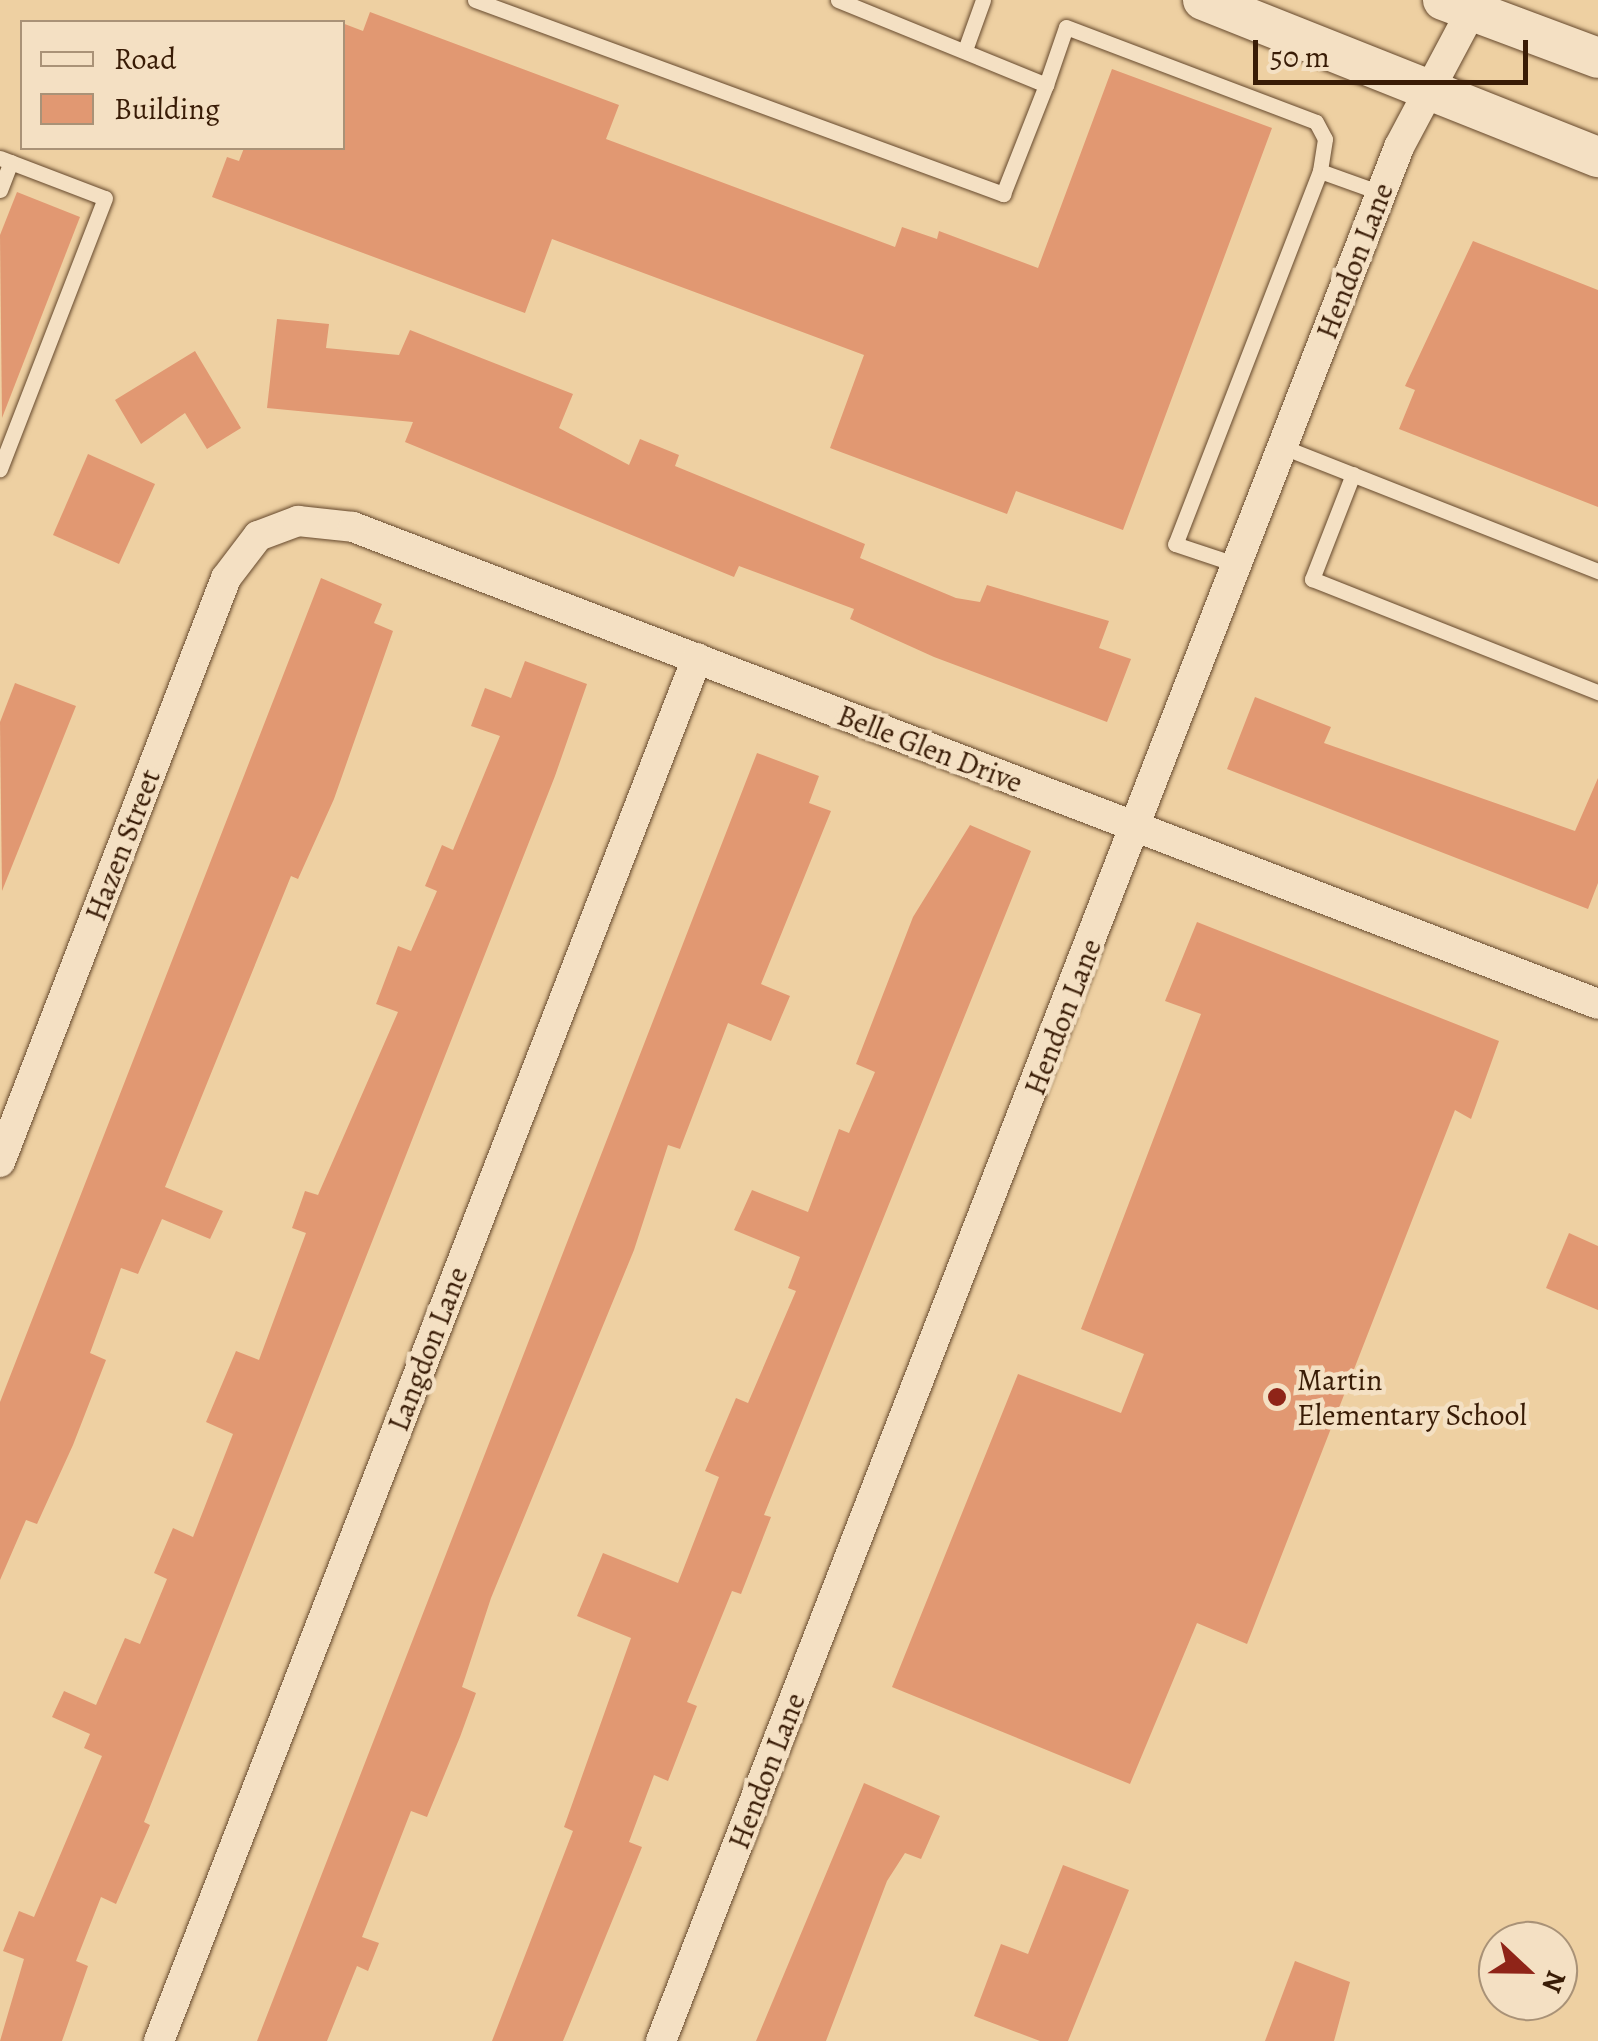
<!DOCTYPE html>
<style>
body{margin:0}
#map{position:relative;width:1598px;height:2041px;overflow:hidden;background:#eed0a2;font-family:Alegreya,serif}
div>[style]{position:absolute}
.building>*{inset:0;background:#e19872}
.roads{filter:drop-shadow(0 0 2px #66492d) drop-shadow(0 0 2px #66492d)}
.service>*{height:15px;margin:-7.5px;padding:0 7.5px;transform-origin:7.5px;border-radius:7.5px;background:#f4e0c3}
.minor>*{height:30px;margin:-15px;padding:0 15px;transform-origin:15px;border-radius:15px;background:#f4e0c3}
.secondary>*{height:40px;margin:-20px;padding:0 20px;transform-origin:20px;border-radius:20px;background:#f4e0c3}
.dots>*{width:28px;height:28px;translate:-50% -50%;box-sizing:border-box;border:5px solid #f4e0c3;border-radius:50%}
span{translate:-50% -50%;white-space:nowrap;text-align:center;line-height:1.15;-webkit-text-stroke:9px #f4e0c3;paint-order:stroke}
.street-label{font-size:30px;color:#391c06}
.poi-label{font-size:30px;color:#391c06}
.left{translate:0 -50%;text-align:left}
.legend{position:absolute;left:20px;top:20px;width:325px;height:130px;box-sizing:border-box;background:#f4e0c3;border:2px solid #a99277;margin:0;padding:12px 18px;list-style:none;font-size:30px;color:#391c06}
.legend li{display:flex;align-items:center;gap:20px;height:50px}
.legend b{width:50px;border:2px solid #a99277}
.north{position:absolute;left:1478px;top:1921px;width:100px;height:100px;box-sizing:border-box;background:#f4e0c3;border:2px solid #a99277;border-radius:50%;rotate:112deg;font-size:28px;font-weight:700;line-height:40px;text-align:center;color:#391c06}
.north::after{content:'';display:block;margin:auto;width:35px;height:45px;background:#8f2418;clip-path:polygon(50% 0,100% 100%,50% 72%,0 100%)}
.scale{position:absolute;left:1253px;top:40px;width:275px;height:45px;box-sizing:border-box;border:5px solid #391c06;border-top:0;padding-left:12px;font-size:30px;line-height:35px;white-space:nowrap;color:#391c06;-webkit-text-stroke:8px #f4e0c3;paint-order:stroke}
</style>
<div id="map">
<div class="building">
<div style="clip-path:polygon(370px 12px,619px 105px,606px 139px,895px 247px,902px 227px,937px 239px,939px 231px,1038px 268px,1112px 69px,1272px 128px,1123px 530px,1016px 491px,1007px 514px,830px 448px,864px 355px,552px 239px,525px 313px,212px 197px,227px 157px,239px 161px,244px 148px,342px 148px,342px 23px,363px 31px)"></div>
<div style="clip-path:polygon(17px 192px,80px 217px,2px 418px,0 235px)"></div>
<div style="clip-path:polygon(1473px 241px,1598px 290px,1598px 507px,1399px 429px,1415px 390px,1405px 386px)"></div>
<div style="clip-path:polygon(277px 319px,329px 324px,326px 348px,399px 355px,410px 330px,573px 394px,559px 428px,629px 465px,640px 439px,679px 455px,675px 466px,865px 544px,860px 558px,956px 598px,980px 602px,987px 585px,1109px 621px,1099px 648px,1131px 659px,1107px 722px,934px 657px,850px 619px,854px 609px,739px 566px,734px 577px,405px 442px,413px 422px,267px 408px)"></div>
<div style="clip-path:polygon(195px 351px,241px 428px,207px 449px,185px 413px,141px 444px,115px 400px)"></div>
<div style="clip-path:polygon(88px 454px,155px 484px,119px 564px,53px 535px)"></div>
<div style="clip-path:polygon(321px 578px,382px 604px,374px 623px,393px 631px,334px 799px,298px 879px,291px 876px,165px 1187px,223px 1211px,210px 1239px,162px 1219px,138px 1274px,121px 1268px,90px 1353px,106px 1360px,73px 1445px,37px 1524px,26px 1520px,0 1580px,0 1402px)"></div>
<div style="clip-path:polygon(525px 661px,587px 684px,555px 776px,144px 1822px,150px 1825px,116px 1904px,101px 1897px,76px 1961px,88px 1966px,62px 2041px,0 2041px,24px 1959px,3px 1951px,19px 1911px,34px 1917px,102px 1756px,84px 1748px,90px 1734px,52px 1717px,64px 1691px,96px 1705px,125px 1638px,140px 1644px,167px 1579px,154px 1573px,173px 1528px,193px 1537px,233px 1434px,206px 1422px,236px 1351px,259px 1360px,306px 1233px,292px 1228px,305px 1191px,318px 1195px,398px 1012px,376px 1004px,398px 946px,411px 951px,437px 891px,425px 886px,442px 845px,453px 850px,500px 736px,471px 726px,485px 688px,511px 698px)"></div>
<div style="clip-path:polygon(15px 683px,76px 706px,2px 891px,0 722px)"></div>
<div style="clip-path:polygon(1255px 697px,1331px 727px,1324px 743px,1575px 831px,1598px 778px,1598px 883px,1588px 909px,1227px 769px)"></div>
<div style="clip-path:polygon(757px 753px,819px 776px,809px 803px,831px 811px,761px 984px,790px 996px,771px 1041px,728px 1023px,680px 1149px,668px 1145px,634px 1250px,491px 1598px,462px 1687px,476px 1693px,460px 1737px,427px 1817px,411px 1811px,362px 1937px,379px 1943px,368px 1971px,357px 1966px,327px 2041px,257px 2041px)"></div>
<div style="clip-path:polygon(970px 825px,1031px 851px,764px 1515px,771px 1517px,741px 1594px,732px 1591px,687px 1702px,697px 1706px,668px 1781px,654px 1775px,629px 1842px,642px 1847px,628px 1882px,563px 2041px,492px 2041px,573px 1831px,564px 1827px,631px 1638px,577px 1616px,603px 1553px,678px 1583px,719px 1477px,705px 1471px,736px 1398px,748px 1403px,796px 1291px,788px 1288px,800px 1257px,734px 1230px,752px 1190px,808px 1212px,839px 1129px,849px 1133px,875px 1072px,856px 1064px,913px 917px)"></div>
<div style="clip-path:polygon(1197px 922px,1499px 1041px,1471px 1119px,1455px 1110px,1247px 1644px,1197px 1623px,1130px 1784px,892px 1687px,1018px 1374px,1121px 1413px,1144px 1354px,1081px 1329px,1201px 1014px,1165px 1001px)"></div>
<div style="clip-path:polygon(1569px 1233px,1598px 1246px,1598px 1310px,1546px 1288px)"></div>
<div style="clip-path:polygon(864px 1783px,940px 1816px,921px 1859px,905px 1853px,887px 1881px,826px 2041px,756px 2041px)"></div>
<div style="clip-path:polygon(1063px 1865px,1129px 1890px,1068px 2041px,1040px 2041px,974px 2016px,1001px 1944px,1028px 1954px)"></div>
<div style="clip-path:polygon(1295px 1961px,1350px 1982px,1334px 2041px,1265px 2041px)"></div>
</div>
<div class="roads">
<div class="service">
<div style="left:475px;top:0;width:563px;rotate:20.17deg"></div>
<div style="left:1003px;top:194px;width:117px;rotate:-68.5deg"></div>
<div style="left:838px;top:0;width:225px;rotate:22.2deg"></div>
<div style="left:1046px;top:85px;width:61px;rotate:-71deg"></div>
<div style="left:1066px;top:27px;width:267px;rotate:20.8deg"></div>
<div style="left:1316px;top:122px;width:19px;rotate:62deg"></div>
<div style="left:1325px;top:139px;width:32px;rotate:99deg"></div>
<div style="left:1320px;top:171px;width:400px;rotate:111.2deg"></div>
<div style="left:1175px;top:544px;width:66px;rotate:18.4deg"></div>
<div style="left:965px;top:50px;width:53px;rotate:-70.2deg"></div>
<div style="left:0;top:158px;width:112px;rotate:20.9deg"></div>
<div style="left:105px;top:198px;width:291px;rotate:111.2deg"></div>
<div style="left:1320px;top:171px;width:65px;rotate:19.8deg"></div>
<div style="left:0;top:190px;width:30px;rotate:-69deg"></div>
<div style="left:1283px;top:447px;width:339px;rotate:21.5deg"></div>
<div style="left:1353px;top:474px;width:113px;rotate:111.3deg"></div>
<div style="left:1312px;top:579px;width:308px;rotate:21.6deg"></div>
</div>
<div class="minor">
<div style="left:0;top:1162px;width:626px;rotate:-68.84deg"></div>
<div style="left:226px;top:578px;width:53px;rotate:-52.7deg"></div>
<div style="left:258px;top:536px;width:43px;rotate:-20.6deg"></div>
<div style="left:298px;top:521px;width:55px;rotate:6.2deg"></div>
<div style="left:353px;top:527px;width:1333px;rotate:20.96deg"></div>
<div style="left:159px;top:2041px;width:1484px;rotate:-68.74deg"></div>
<div style="left:661px;top:2041px;width:2033px;rotate:-68.71deg"></div>
<div style="left:1399px;top:147px;width:166px;rotate:-62deg"></div>
</div>
<div class="secondary">
<div style="left:1203px;top:0;width:425px;rotate:21.7deg"></div>
<div style="left:1443px;top:0;width:165px;rotate:20.5deg"></div>
</div>
</div>
<div class="dots">
<div style="left:1277px;top:1397px;background:#8f2418"></div>
</div>
<div class="street-label">
<span style="left:1355px;top:261px;rotate:-69deg">Hendon Lane</span>
<span style="left:930px;top:749px;rotate:21deg">Belle Glen Drive</span>
<span style="left:123px;top:845px;rotate:-69deg">Hazen Street</span>
<span style="left:1063px;top:1017px;rotate:-69deg">Hendon Lane</span>
<span style="left:428px;top:1349px;rotate:-69deg">Langdon Lane</span>
<span style="left:767px;top:1771px;rotate:-69deg">Hendon Lane</span>
</div>
<div class="poi-label">
<span class="left" style="left:1297px;top:1397px">Martin<br>Elementary School</span>
</div>
<ul class="legend">
<li><b style="height:12px;background:#f4e0c3"></b>Road</li>
<li><b style="height:28px;background:#e19872"></b>Building</li>
</ul>
<div class="north">N</div>
<div class="scale">50 m</div>
</div>
